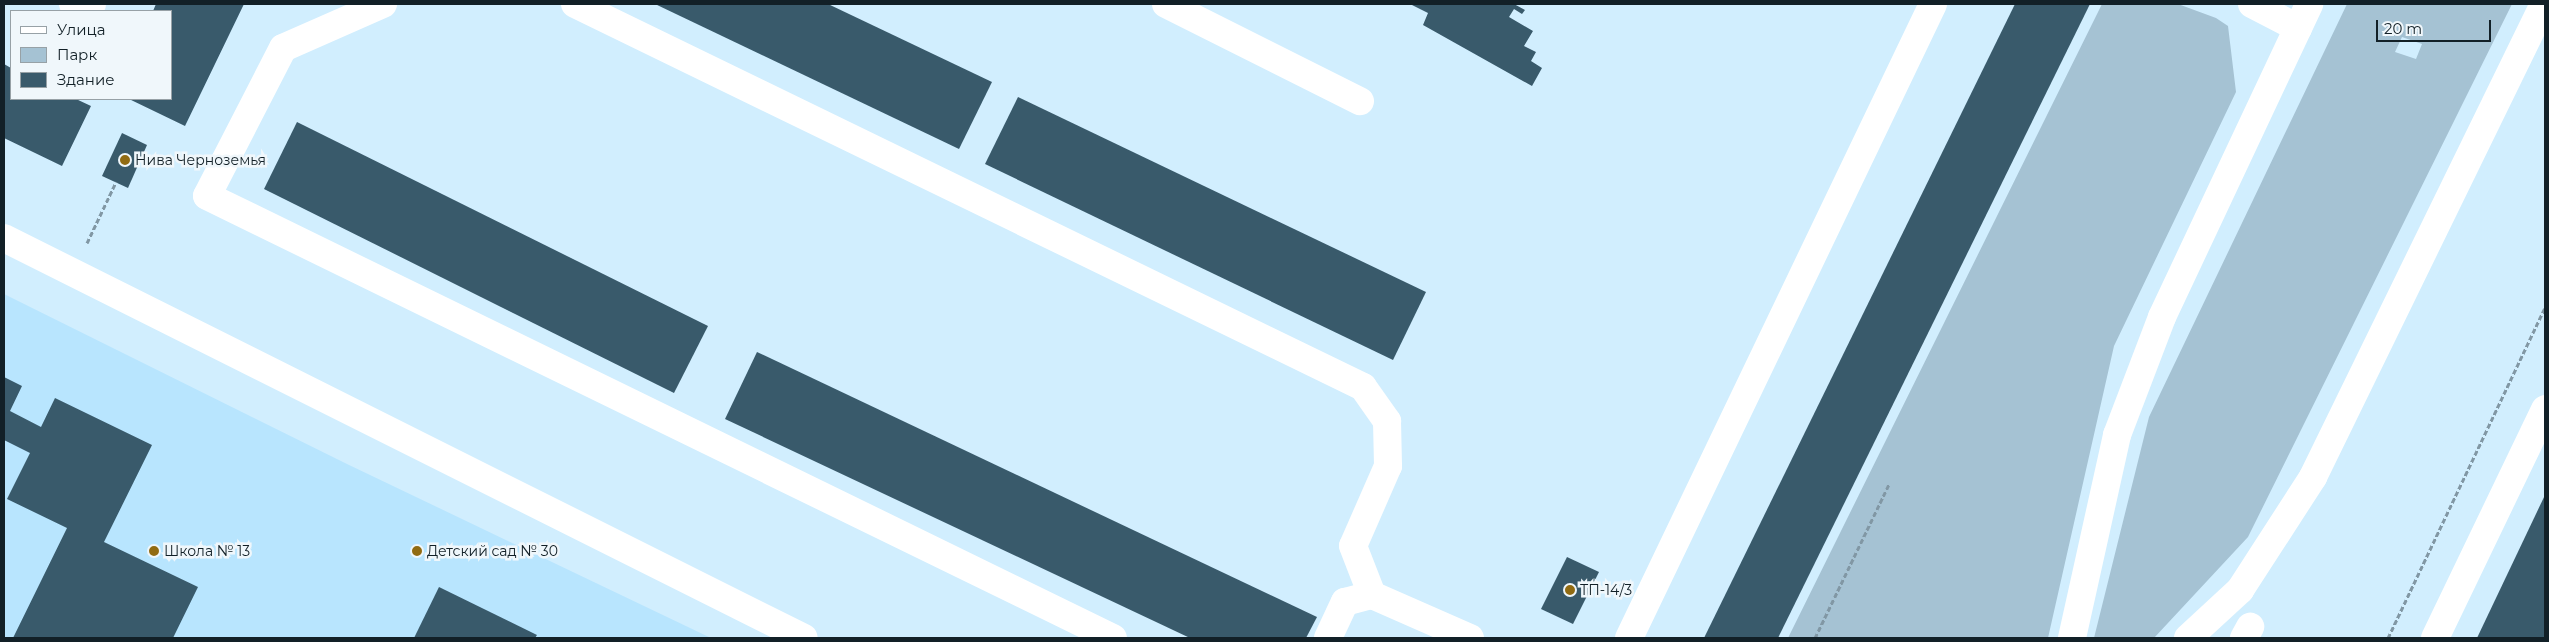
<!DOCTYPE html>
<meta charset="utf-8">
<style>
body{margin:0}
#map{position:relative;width:2549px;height:642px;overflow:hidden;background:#d1eefe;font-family:Montserrat,sans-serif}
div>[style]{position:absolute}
.built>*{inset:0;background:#b8e5fe}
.green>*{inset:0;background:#a5c2d3}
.building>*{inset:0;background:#395a6b}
.path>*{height:3px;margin-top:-1.5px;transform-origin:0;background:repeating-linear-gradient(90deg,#8197a4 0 5px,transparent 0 7.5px)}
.minor>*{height:28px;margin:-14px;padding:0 14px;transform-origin:14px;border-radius:14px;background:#fff}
.major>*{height:28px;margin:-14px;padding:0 14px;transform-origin:14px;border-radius:14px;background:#fff}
.dots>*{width:14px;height:14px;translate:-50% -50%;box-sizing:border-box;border:2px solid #f0f7fb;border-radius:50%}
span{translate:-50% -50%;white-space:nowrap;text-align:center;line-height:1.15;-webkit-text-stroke:5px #f0f7fb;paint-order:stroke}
.poi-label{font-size:14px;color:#122027}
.left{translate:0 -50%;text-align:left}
.frame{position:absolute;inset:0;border:5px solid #122027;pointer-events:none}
.legend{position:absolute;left:10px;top:10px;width:162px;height:90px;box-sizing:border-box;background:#f0f7fb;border:1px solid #97a1a6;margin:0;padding:6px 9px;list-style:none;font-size:15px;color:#122027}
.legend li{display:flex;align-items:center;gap:10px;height:25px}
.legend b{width:25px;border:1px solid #97a1a6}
.scale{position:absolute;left:2376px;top:20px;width:115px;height:22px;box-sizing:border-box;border:2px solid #122027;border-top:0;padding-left:6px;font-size:15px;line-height:18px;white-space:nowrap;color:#122027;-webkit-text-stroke:4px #f0f7fb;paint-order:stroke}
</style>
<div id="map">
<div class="built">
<div style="clip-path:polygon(4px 294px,347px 464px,711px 638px,4px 638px)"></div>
</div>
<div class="green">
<div style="clip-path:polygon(2102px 4px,2178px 4px,2216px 18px,2228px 26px,2236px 92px,2114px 346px,2048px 638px,1788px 638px)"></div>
<div style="clip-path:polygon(evenodd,2347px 4px,2512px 4px,2248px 537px,2154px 638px,2094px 638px,2149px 417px,2347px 4px,2402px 37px,2422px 44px,2416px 59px,2395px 52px,2402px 37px)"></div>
</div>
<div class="building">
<div style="clip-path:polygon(156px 4px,244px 4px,185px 126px,129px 99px,171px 99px,171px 11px,153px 11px)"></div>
<div style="clip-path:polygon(655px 4px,828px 4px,992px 82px,959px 149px)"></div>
<div style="clip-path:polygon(1410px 4px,1514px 4px,1525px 10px,1522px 14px,1514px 9px,1509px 17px,1533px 31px,1524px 46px,1536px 52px,1531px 61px,1542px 68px,1532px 86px,1423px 25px,1428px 13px)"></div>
<div style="clip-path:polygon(2015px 4px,2090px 4px,1778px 638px,1704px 638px)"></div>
<div style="clip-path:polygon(4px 64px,11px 68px,11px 99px,76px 99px,91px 106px,62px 166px,4px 138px)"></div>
<div style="clip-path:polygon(1018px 97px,1426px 292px,1393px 360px,985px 164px)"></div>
<div style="clip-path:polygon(297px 122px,708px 326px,674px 393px,264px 189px)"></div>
<div style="clip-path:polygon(122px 133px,147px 145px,128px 188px,102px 176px)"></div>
<div style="clip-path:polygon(757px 352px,1317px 617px,1306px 638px,1190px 638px,725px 419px)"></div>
<div style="clip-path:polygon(4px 377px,22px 386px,10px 411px,41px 427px,55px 398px,152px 445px,104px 542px,198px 587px,173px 638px,13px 638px,67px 528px,7px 499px,30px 453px,4px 440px)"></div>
<div style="clip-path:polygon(2545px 495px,2545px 638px,2477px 638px)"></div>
<div style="clip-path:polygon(1567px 557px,1599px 572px,1573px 624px,1541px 609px)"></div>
<div style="clip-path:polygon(439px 587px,537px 635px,535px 638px,414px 638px)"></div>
</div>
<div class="path">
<div style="left:87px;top:243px;width:68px;rotate:-64.6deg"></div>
<div style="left:1815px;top:638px;width:171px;rotate:-64.3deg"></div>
<div style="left:2388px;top:638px;width:365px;rotate:-64.6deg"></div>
</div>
<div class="minor">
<div style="left:73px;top:4px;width:17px;rotate:25deg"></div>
<div style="left:88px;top:11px;width:8px;rotate:-60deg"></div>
<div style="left:383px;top:4px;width:109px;rotate:156.3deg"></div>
<div style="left:283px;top:48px;width:166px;rotate:117.2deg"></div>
<div style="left:207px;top:196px;width:1008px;rotate:26.01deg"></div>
<div style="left:575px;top:4px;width:876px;rotate:25.92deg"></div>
<div style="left:1363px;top:387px;width:42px;rotate:54.8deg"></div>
<div style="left:1387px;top:421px;width:45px;rotate:88.7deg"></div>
<div style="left:1388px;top:466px;width:87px;rotate:113.6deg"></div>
<div style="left:1353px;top:546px;width:53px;rotate:68.8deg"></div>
<div style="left:1166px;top:4px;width:217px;rotate:26.6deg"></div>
<div style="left:2252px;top:4px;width:52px;rotate:27.6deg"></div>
<div style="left:4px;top:238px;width:894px;rotate:26.57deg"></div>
<div style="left:1328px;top:638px;width:40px;rotate:-65deg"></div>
<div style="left:1345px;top:602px;width:28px;rotate:-15deg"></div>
<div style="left:1372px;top:595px;width:107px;rotate:23.7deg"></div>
<div style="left:1629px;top:638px;width:703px;rotate:-64.38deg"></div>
<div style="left:2244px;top:638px;width:13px;rotate:-61deg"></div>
<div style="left:2435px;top:638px;width:254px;rotate:-64.3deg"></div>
</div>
<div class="major">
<div style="left:2072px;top:638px;width:208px;rotate:-77.5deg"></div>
<div style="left:2117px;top:435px;width:126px;rotate:-69.1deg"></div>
<div style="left:2162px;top:317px;width:346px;rotate:-64.8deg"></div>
<div style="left:2188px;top:638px;width:71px;rotate:-42.7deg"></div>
<div style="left:2240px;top:590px;width:135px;rotate:-57.1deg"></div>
<div style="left:2313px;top:477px;width:526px;rotate:-63.97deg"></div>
</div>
<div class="dots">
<div style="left:125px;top:160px;background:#916b12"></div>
<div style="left:154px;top:551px;background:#916b12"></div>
<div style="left:417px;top:551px;background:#916b12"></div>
<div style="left:1570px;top:590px;background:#916b12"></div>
</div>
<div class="poi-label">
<span class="left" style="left:135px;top:160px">Нива Черноземья</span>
<span class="left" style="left:164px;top:551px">Школа № 13</span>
<span class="left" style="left:427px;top:551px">Детский сад № 30</span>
<span class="left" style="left:1580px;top:590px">ТП-14/3</span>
</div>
<div class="frame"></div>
<ul class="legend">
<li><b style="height:6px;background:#fff"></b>Улица</li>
<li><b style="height:14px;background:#a5c2d3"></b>Парк</li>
<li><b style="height:14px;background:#395a6b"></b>Здание</li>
</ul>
<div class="scale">20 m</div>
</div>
